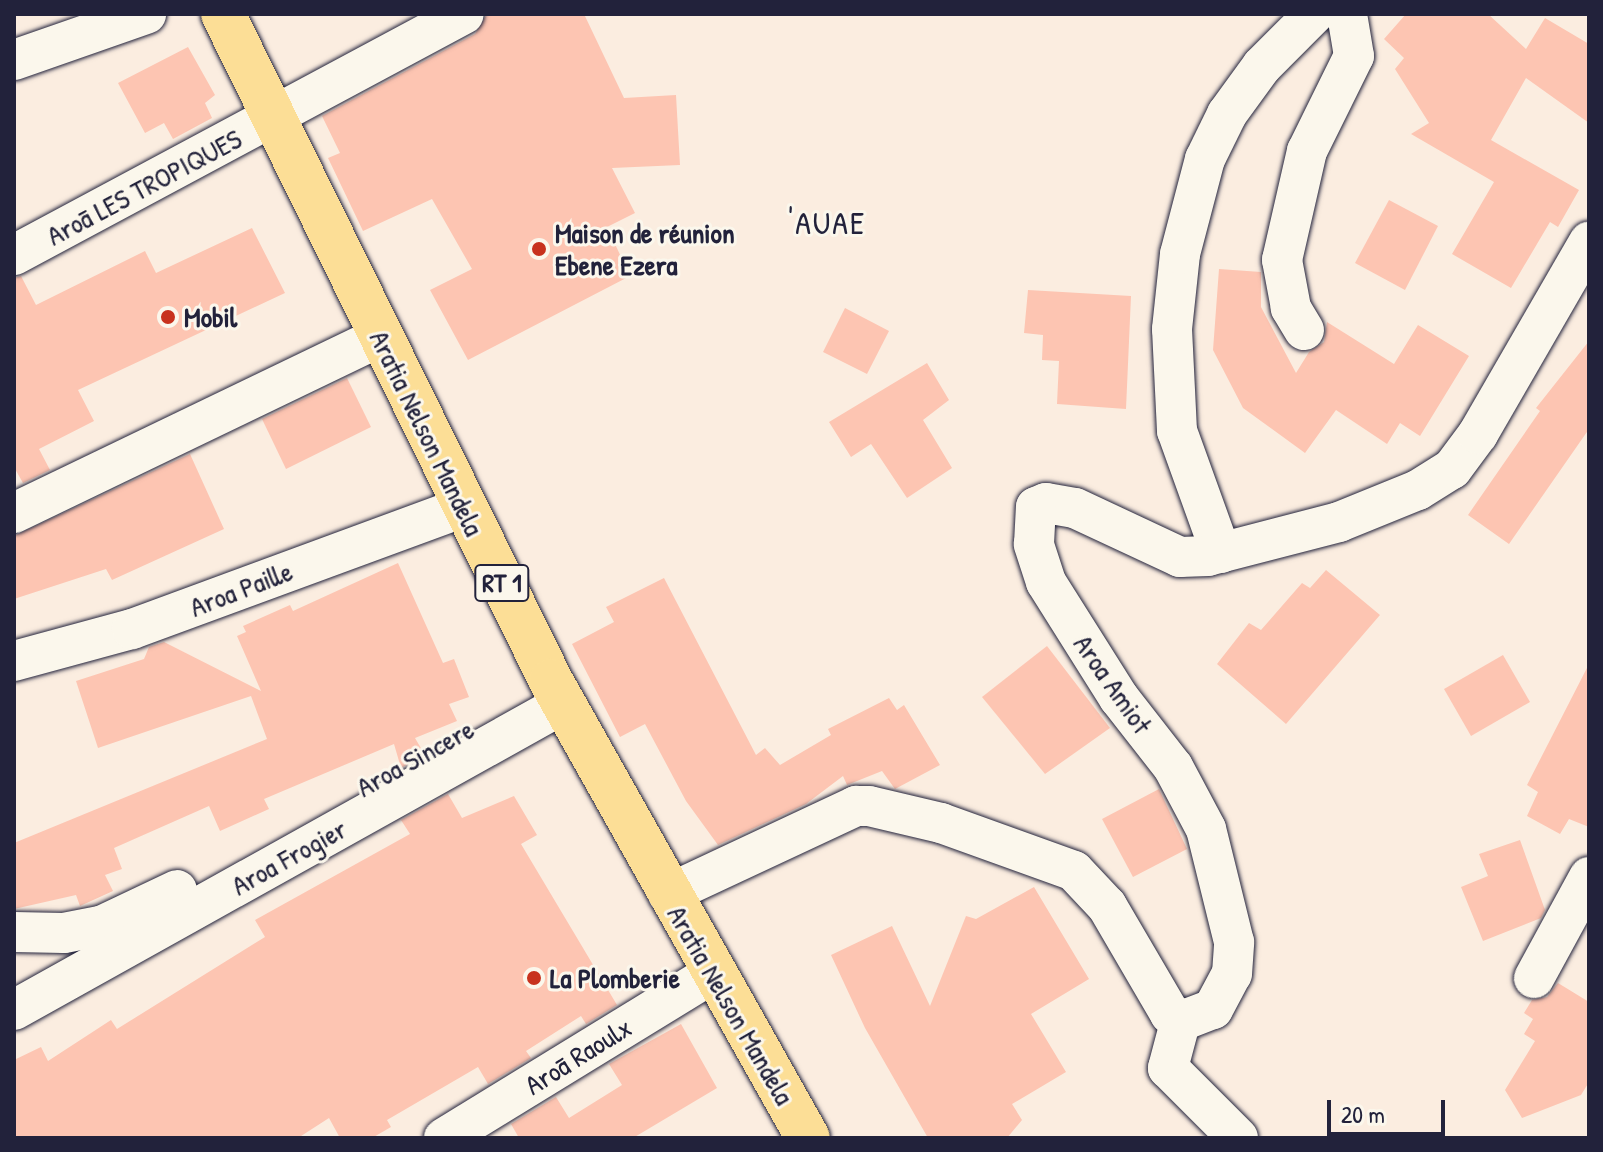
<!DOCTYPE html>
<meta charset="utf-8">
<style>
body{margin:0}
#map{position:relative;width:1603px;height:1152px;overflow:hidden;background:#fbede0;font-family:"Patrick Hand",sans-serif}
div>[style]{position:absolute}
.building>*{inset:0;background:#fdc5b2}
.roads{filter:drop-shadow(0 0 2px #22223b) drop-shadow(0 0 2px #22223b)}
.minor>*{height:40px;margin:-20px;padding:0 20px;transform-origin:20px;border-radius:20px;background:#fbf7ec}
.major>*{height:44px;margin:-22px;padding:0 22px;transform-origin:22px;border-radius:22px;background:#fcde96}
.dots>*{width:22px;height:22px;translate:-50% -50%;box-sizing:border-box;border:4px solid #fbf7ec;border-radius:50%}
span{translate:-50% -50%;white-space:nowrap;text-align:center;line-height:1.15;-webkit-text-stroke:6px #fbf7ec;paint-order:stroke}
.shield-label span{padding:2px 6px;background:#fbf7ec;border:2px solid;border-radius:6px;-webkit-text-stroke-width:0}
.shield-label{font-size:26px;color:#22223b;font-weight:700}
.street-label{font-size:28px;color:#22223b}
.poi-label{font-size:28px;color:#22223b;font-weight:700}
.left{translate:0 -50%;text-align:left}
.quarter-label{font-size:32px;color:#22223b;letter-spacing:2px}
.frame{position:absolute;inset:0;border:16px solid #22223b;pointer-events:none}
.scale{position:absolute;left:1327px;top:1100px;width:118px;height:36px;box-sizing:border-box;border:4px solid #22223b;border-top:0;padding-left:10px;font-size:24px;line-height:28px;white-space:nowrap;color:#22223b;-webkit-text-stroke:6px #fbf7ec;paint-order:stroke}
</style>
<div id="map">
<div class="building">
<div style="clip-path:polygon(487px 14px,584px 14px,624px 98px,676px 95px,680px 165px,612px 168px,635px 213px,607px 227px,630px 276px,468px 360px,430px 290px,472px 269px,432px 199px,363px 231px,328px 158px,340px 153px,322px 116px,475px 34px)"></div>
<div style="clip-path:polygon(1406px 14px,1488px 14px,1526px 49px,1545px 18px,1589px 44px,1589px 123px,1526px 78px,1491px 140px,1579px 190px,1558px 227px,1550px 222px,1511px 288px,1452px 254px,1494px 182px,1411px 134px,1429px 123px,1395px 69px,1404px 58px,1384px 39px)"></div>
<div style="clip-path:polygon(188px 47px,215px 95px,205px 103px,212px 118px,173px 139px,164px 123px,145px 133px,118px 83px)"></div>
<div style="clip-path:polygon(1389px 200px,1438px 226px,1405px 290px,1355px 263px)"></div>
<div style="clip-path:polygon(252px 228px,285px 293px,78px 390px,94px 421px,39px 449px,50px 470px,23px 483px,14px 467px,14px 278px,21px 276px,36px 305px,145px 251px,156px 273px)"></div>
<div style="clip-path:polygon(1219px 269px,1261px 272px,1261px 307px,1296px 373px,1309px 352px,1324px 342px,1327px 322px,1394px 364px,1418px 325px,1469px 356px,1420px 436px,1400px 423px,1387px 444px,1336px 410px,1305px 453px,1243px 408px,1213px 350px)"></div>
<div style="clip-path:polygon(1028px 290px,1131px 296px,1126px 409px,1057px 404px,1059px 361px,1042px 360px,1043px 335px,1024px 333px)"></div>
<div style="clip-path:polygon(845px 308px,889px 331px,867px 374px,823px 352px)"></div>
<div style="clip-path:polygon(1589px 341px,1589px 429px,1509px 544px,1468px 515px,1540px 411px,1536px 408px)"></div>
<div style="clip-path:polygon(927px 363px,949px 400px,923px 420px,952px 468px,907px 498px,871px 444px,851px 457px,829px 422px)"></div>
<div style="clip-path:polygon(347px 378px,371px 427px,286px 469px,262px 419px)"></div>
<div style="clip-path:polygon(190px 454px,224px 529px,112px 580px,106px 569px,14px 599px,14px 536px)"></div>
<div style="clip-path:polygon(398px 563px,443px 663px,454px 659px,469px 697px,449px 704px,457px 721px,415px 738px,425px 755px,401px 768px,394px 744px,264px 799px,269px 809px,220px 831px,209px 806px,114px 848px,122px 869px,105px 875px,113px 891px,80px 906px,76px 895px,14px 909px,14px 843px,267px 739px,251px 696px,98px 748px,76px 681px,144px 659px,149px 647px,164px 642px,261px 691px,237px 636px,246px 632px,243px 626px,290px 605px,293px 611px)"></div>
<div style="clip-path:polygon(1326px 570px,1380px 615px,1286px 724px,1217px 664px,1249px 623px,1261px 630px,1302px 583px,1310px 588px)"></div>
<div style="clip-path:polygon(664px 578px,756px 755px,765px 748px,780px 765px,831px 735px,828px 729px,889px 698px,897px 710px,904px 705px,940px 765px,895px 789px,882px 771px,847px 785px,843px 776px,806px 804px,718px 845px,686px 801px,645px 724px,620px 737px,572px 644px,614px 622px,606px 607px)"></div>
<div style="clip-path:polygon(1047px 646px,1110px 728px,1045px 774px,982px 697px)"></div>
<div style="clip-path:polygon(1503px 655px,1530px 702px,1471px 736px,1444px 689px)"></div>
<div style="clip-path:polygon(1589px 664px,1589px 827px,1569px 819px,1560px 834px,1527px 816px,1538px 792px,1527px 785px)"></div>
<div style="clip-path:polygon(1159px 789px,1187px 849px,1133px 877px,1102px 819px)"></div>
<div style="clip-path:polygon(448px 794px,462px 818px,514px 796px,537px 835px,521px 844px,617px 1005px,586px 1024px,581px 1016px,526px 1051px,531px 1058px,488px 1084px,478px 1067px,387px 1120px,391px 1127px,372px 1138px,340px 1138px,329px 1118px,298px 1138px,14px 1138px,14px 1060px,41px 1047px,48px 1061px,111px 1020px,117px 1029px,265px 937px,255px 920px,410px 834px,401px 820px)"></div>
<div style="clip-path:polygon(1520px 840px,1545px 910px,1541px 918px,1483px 941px,1461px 887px,1488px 876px,1479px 854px)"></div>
<div style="clip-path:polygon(1034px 887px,1089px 979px,1031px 1014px,1066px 1072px,1012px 1104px,1022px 1120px,1007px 1138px,928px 1138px,865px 1028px,831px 955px,892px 926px,930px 1006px,966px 916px,976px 919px)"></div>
<div style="clip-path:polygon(1558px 983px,1589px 1002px,1589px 1082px,1581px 1095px,1522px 1118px,1505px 1090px,1535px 1041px,1524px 1034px,1533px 1019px,1524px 1013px,1532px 1000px,1547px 997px)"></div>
<div style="clip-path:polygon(681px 1024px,717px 1088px,633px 1138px,519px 1138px,511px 1124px,556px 1097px,569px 1118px,622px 1085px,609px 1064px)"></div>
</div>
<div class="roads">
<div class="minor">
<div style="left:14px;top:60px;width:140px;rotate:-19.2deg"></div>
<div style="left:14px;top:255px;width:510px;rotate:-28.17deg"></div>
<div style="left:1304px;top:330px;width:26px;rotate:-121deg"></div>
<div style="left:1291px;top:308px;width:49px;rotate:-100.6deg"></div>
<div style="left:1282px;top:260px;width:112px;rotate:-77.1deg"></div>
<div style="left:1307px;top:151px;width:106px;rotate:-63.7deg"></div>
<div style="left:1354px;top:56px;width:43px;rotate:-99.5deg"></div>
<div style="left:14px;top:513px;width:406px;rotate:-25.7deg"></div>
<div style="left:1221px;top:553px;width:130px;rotate:-109.8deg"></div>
<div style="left:1177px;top:431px;width:102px;rotate:-92.8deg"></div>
<div style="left:1172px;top:329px;width:75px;rotate:-83.9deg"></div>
<div style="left:1180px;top:254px;width:98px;rotate:-75.3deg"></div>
<div style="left:1205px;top:159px;width:50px;rotate:-63.9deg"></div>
<div style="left:1227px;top:114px;width:59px;rotate:-53.9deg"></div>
<div style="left:1262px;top:66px;width:74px;rotate:-45deg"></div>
<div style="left:14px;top:661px;width:122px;rotate:-15.2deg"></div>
<div style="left:132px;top:629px;width:354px;rotate:-20.2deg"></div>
<div style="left:668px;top:894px;width:208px;rotate:-25.1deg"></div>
<div style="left:856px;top:806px;width:13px"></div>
<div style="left:869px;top:806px;width:74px;rotate:13.3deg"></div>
<div style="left:941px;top:823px;width:141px;rotate:19.8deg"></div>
<div style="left:1074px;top:871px;width:48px;rotate:46.7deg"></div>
<div style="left:1107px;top:906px;width:125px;rotate:59.7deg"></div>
<div style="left:1170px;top:1014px;width:15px;rotate:23deg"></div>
<div style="left:1184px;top:1020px;width:31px;rotate:-21deg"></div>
<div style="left:1213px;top:1009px;width:40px;rotate:-62deg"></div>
<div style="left:1232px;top:974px;width:32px;rotate:-86deg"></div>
<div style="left:1234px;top:942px;width:116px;rotate:-103.9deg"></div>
<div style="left:1206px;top:829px;width:70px;rotate:-118deg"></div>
<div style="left:1173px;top:767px;width:88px;rotate:-128deg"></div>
<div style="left:1119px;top:698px;width:137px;rotate:-122.2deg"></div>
<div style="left:1046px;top:582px;width:40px;rotate:-108deg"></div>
<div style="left:1034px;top:544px;width:37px;rotate:-87deg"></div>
<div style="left:1036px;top:507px;width:11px;rotate:-22deg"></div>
<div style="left:1046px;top:503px;width:29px;rotate:10deg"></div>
<div style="left:1075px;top:508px;width:116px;rotate:25deg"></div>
<div style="left:1180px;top:557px;width:28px;rotate:-2deg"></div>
<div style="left:1208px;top:556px;width:135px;rotate:-14.5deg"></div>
<div style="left:1339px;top:522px;width:85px;rotate:-22.1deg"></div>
<div style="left:1418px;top:490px;width:40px;rotate:-32deg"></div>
<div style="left:1452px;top:469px;width:44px;rotate:-53.4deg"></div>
<div style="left:1478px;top:434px;width:222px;rotate:-60deg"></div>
<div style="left:14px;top:932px;width:50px;rotate:1.1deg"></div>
<div style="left:64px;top:933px;width:38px;rotate:-11deg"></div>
<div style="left:101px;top:926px;width:84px;rotate:-25.3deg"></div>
<div style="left:1534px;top:978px;width:115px;rotate:-61.4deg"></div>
<div style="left:14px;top:1010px;width:629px;rotate:-29.13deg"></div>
<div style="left:1181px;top:1019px;width:51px;rotate:104.9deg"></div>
<div style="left:1168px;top:1068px;width:99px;rotate:45deg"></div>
<div style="left:444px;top:1138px;width:314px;rotate:-31.5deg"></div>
</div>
<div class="major">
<div style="left:223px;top:14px;width:743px;rotate:63.81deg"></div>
<div style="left:551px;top:681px;width:524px;rotate:60.65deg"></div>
</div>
</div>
<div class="dots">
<div style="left:539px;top:249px;background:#c8321e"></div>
<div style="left:168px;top:317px;background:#c8321e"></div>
<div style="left:534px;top:978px;background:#c8321e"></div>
</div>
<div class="shield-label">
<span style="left:502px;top:583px">RT 1</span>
</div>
<div class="street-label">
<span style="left:144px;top:187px;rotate:-28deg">Aroā LES TROPIQUES</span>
<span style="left:427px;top:433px;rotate:64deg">Aratia Nelson Mandela</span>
<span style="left:241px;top:589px;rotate:-21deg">Aroa Paille</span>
<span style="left:1113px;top:684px;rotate:55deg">Aroa Amiot</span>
<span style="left:415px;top:758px;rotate:-29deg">Aroa Sincere</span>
<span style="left:289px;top:857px;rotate:-29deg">Aroa Frogier</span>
<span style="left:731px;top:1005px;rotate:60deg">Aratia Nelson Mandela</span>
<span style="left:578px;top:1056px;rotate:-32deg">Aroā Raoulx</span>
</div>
<div class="poi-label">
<span class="left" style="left:555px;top:249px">Maison de réunion<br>Ebene Ezera</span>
<span class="left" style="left:184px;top:317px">Mobil</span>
<span class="left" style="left:550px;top:978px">La Plomberie</span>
</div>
<div class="quarter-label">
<span style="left:827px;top:223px">'AUAE</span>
</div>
<div class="frame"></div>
<div class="scale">20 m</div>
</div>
